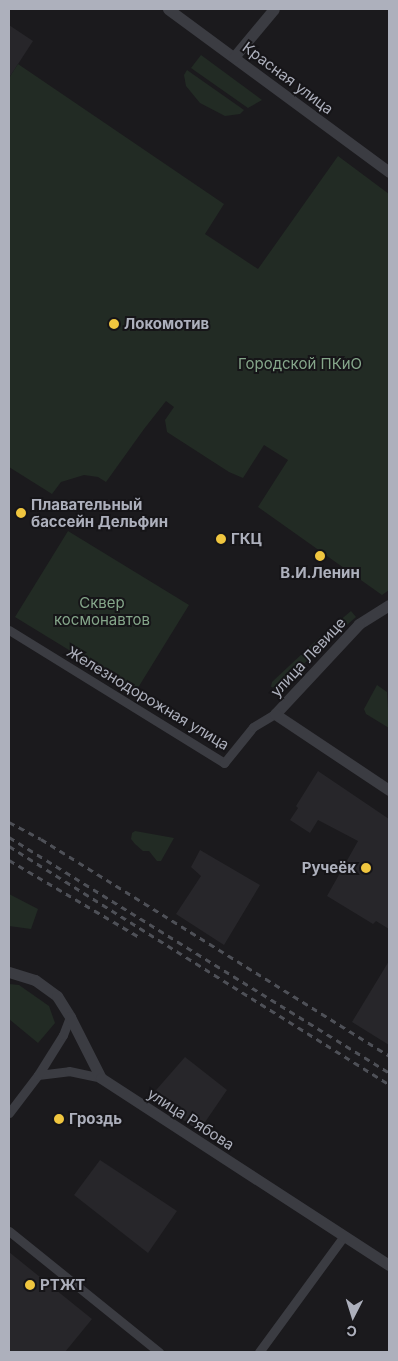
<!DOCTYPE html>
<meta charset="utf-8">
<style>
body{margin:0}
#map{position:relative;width:398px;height:1361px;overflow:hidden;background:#1b1a1d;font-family:Inter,sans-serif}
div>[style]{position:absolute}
.built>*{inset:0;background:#27262a}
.green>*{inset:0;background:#222b24}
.minor>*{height:9px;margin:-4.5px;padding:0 4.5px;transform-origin:4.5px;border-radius:4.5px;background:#3b3c42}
.tertiary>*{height:11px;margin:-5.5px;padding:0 5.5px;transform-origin:5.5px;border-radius:5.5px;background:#3b3c42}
.rail>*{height:3px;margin-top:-1.5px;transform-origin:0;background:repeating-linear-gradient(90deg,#4e5057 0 6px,transparent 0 11px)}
.dots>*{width:14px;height:14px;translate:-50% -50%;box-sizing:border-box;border:2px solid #161518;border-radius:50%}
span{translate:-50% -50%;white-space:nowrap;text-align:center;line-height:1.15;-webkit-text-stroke:4px #161518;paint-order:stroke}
.street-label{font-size:15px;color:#adb0bc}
.poi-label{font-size:15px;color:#adb0bc;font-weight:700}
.left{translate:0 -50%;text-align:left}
.right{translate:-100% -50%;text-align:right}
.park-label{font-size:15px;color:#85a68a}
.frame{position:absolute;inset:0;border:10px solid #adb0bc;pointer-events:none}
.north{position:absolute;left:328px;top:1291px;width:50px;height:50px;-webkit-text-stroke:4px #161518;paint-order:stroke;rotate:185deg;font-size:14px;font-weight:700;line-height:20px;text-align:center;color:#adb0bc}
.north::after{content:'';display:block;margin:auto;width:18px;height:22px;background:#adb0bc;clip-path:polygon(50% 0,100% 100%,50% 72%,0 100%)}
</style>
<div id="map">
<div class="built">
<div style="clip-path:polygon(9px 25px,33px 41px,9px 78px)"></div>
<div style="clip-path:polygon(318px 771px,389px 819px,389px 929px,376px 921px,373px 924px,327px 896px,358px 841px,318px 820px,310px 833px,290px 820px,298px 808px,296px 806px)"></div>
<div style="clip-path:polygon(200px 850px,260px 885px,224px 945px,176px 914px,201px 876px,191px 867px)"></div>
<div style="clip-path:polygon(389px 961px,389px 1045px,352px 1022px)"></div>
<div style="clip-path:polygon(185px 1057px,227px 1090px,199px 1131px,150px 1097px)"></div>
<div style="clip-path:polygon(100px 1160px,177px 1211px,148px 1253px,74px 1195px)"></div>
<div style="clip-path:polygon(9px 1252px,92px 1319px,65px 1352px,9px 1352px)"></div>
</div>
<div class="green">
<div style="clip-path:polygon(201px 55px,262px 100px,248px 108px,191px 68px)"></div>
<div style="clip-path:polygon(18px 64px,224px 204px,205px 234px,258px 269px,338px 156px,389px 194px,389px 590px,382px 595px,258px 507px,288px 460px,264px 445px,243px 478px,229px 472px,167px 432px,165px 420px,174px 407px,166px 401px,144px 429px,106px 482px,98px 477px,84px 475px,61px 482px,52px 494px,9px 467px,9px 78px)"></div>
<div style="clip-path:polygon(187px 70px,244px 110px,240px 114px,225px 116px,200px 103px,186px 86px,184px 75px)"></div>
<div style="clip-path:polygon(68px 531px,189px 605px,136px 691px,15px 617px)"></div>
<div style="clip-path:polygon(351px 611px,356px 617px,331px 639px,325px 633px)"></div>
<div style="clip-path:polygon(320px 637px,326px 643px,278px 688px,271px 687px,272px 682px)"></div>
<div style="clip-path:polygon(377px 685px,387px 692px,389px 728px,366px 714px,364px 709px)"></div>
<div style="clip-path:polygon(135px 831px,174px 838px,161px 861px,157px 861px,149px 851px,143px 851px,135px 844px,131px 839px,132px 833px)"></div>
<div style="clip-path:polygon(9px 894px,38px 909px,31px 929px,9px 926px)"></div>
<div style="clip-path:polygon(9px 984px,19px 985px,49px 1006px,55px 1023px,38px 1043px,9px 1019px)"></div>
</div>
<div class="minor">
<div style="left:9px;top:630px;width:253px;rotate:31.7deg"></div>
<div style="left:224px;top:763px;width:46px;rotate:-51.1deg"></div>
<div style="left:253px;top:727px;width:26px;rotate:-31deg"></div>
<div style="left:38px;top:1075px;width:31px;rotate:-7deg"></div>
<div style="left:69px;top:1071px;width:33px;rotate:12deg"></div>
<div style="left:9px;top:1113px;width:48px;rotate:-52.7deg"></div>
<div style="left:38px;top:1075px;width:47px;rotate:-58deg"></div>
<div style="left:63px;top:1035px;width:19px;rotate:-69deg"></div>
<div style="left:9px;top:1231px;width:193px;rotate:38.9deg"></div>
<div style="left:259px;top:1352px;width:144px;rotate:-53.8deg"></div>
</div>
<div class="tertiary">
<div style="left:168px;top:9px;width:275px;rotate:36.4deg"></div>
<div style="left:234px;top:57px;width:62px;rotate:-50.2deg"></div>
<div style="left:389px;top:605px;width:36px;rotate:148deg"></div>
<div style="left:359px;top:624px;width:123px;rotate:133deg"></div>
<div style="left:275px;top:714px;width:137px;rotate:33.7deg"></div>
<div style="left:9px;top:972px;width:27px;rotate:17deg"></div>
<div style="left:35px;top:980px;width:27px;rotate:36deg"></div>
<div style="left:57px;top:996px;width:25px;rotate:58deg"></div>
<div style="left:70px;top:1017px;width:68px;rotate:63.1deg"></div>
<div style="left:101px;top:1078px;width:343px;rotate:33deg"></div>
</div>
<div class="rail">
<div style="left:9px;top:822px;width:36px;rotate:28deg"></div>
<div style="left:41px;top:839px;width:410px;rotate:31.9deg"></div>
<div style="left:9px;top:837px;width:447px;rotate:31.8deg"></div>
<div style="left:9px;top:846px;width:448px;rotate:32.1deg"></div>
<div style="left:9px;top:860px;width:153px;rotate:30.6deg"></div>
</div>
<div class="dots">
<div style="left:114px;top:324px;background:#f0c63f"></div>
<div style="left:21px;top:513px;background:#f0c63f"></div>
<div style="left:221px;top:539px;background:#f0c63f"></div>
<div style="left:320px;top:556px;background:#f0c63f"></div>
<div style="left:366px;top:868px;background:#f0c63f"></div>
<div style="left:59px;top:1119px;background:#f0c63f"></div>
<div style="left:30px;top:1285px;background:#f0c63f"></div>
</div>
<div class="street-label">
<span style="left:288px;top:78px;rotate:37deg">Красная улица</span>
<span style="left:308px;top:657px;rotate:-47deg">улица Левице</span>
<span style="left:148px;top:698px;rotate:31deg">Железнодорожная улица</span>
<span style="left:191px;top:1119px;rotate:33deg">улица Рябова</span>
</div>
<div class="poi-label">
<span class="left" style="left:124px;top:324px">Локомотив</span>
<span class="left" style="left:31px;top:513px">Плавательный<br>бассейн Дельфин</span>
<span class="left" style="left:231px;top:539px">ГКЦ</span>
<span style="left:320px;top:573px">В.И.Ленин</span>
<span class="right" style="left:356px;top:868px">Ручеёк</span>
<span class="left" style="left:69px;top:1119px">Гроздь</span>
<span class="left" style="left:40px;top:1285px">РТЖТ</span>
</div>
<div class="park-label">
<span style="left:300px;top:364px">Городской ПКиО</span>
<span style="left:102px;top:611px">Сквер<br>космонавтов</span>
</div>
<div class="frame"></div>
<div class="north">С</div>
</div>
